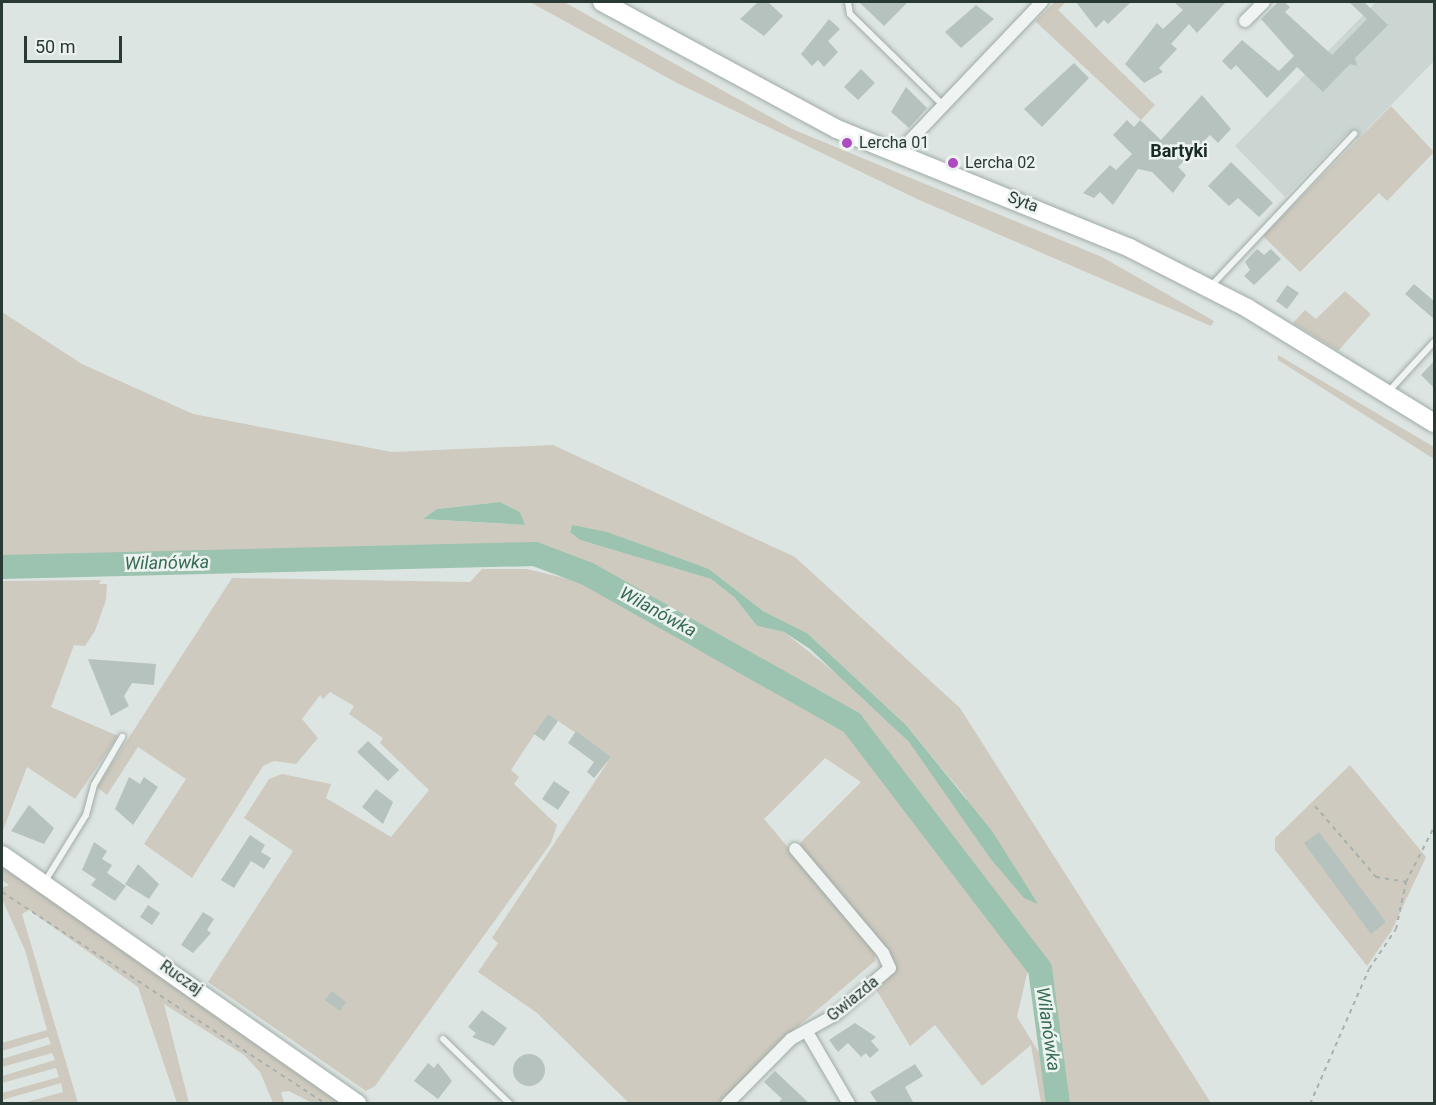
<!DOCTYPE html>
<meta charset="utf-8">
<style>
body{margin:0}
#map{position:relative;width:1436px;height:1105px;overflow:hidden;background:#dde5e2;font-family:Roboto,sans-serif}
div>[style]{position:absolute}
.built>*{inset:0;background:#cbd6d2}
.green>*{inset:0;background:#cfcabf}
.water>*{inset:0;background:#9bc3af}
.river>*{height:24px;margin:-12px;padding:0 12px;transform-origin:12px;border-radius:12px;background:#9bc3af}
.building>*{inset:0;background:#b5c2bd}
.round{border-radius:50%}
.path>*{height:2px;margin-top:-1px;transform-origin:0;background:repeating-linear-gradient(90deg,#a7b1ad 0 4.5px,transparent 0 9px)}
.roads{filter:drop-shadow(0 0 2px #9faba6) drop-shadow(0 0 2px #9faba6)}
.lane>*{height:6px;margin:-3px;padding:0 3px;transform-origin:3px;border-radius:3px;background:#eff4f2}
.street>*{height:12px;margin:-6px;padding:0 6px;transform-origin:6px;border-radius:6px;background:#eff4f2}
.secondary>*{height:18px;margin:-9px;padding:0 9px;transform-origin:9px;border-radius:9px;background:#fff}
.dots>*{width:16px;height:16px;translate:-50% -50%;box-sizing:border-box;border:3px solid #ecf3f0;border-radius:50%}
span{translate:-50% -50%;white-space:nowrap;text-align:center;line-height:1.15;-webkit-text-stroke:5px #ecf3f0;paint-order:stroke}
.poi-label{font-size:16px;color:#283a33}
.left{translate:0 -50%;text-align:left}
.street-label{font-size:16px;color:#283a33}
.neighbourhood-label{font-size:18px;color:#1a2b25;font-weight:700}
.water-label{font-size:18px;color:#366a52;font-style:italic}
.frame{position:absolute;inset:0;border:3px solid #283a33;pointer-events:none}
.scale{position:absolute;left:24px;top:36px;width:98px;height:27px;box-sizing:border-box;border:3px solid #283a33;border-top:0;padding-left:8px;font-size:18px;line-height:21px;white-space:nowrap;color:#283a33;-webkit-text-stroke:4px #ecf3f0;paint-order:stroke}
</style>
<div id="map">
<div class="built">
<div style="clip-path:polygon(1376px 2px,1434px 2px,1434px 61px,1358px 139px,1349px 131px,1285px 197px,1235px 146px)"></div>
</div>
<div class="green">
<div style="clip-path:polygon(530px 2px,564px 2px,792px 129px,1102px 257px,1214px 321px,1211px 326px,917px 199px,677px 83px)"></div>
<div style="clip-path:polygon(1055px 2px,1066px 2px,1058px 10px,1155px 105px,1141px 120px,1035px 21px)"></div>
<div style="clip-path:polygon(1391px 106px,1434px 152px,1387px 201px,1379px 193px,1300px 272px,1263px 236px)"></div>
<div style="clip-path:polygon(1345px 291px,1371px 314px,1338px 351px,1293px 323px,1305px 310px,1316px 319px)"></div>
<div style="clip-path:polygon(evenodd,2px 312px,82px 364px,193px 414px,392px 452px,553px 445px,795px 557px,960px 708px,1211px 1103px,1065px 1103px,1044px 966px,858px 715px,593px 569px,526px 550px,2px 557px,2px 312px,500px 502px,520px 512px,524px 525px,423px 519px,437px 509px,500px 502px,2px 312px,572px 525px,709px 569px,763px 611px,807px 633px,906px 725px,967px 799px,955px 805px,909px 742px,856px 689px,784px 632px,757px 626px,735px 598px,711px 579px,580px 540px,570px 531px,572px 525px)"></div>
<div style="clip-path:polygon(1278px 355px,1434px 447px,1434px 459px,1278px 360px)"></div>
<div style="clip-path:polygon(482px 569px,527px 569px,585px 583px,687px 644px,845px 726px,1029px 965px,1017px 1017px,1048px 1067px,1054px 1103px,1041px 1103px,1031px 1045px,982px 1086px,935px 1025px,910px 1046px,874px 986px,897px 968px,799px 844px,861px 782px,825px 758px,764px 819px,875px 950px,875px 961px,796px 1028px,721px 1104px,629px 1103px,537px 1013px,478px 972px,498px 943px,492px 938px,611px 757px,548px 714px,511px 770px,519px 777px,514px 784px,557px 825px,551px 843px,375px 1086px,366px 1091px,208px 982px,293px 851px,244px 818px,269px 779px,282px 774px,331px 784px,326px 798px,391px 837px,429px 790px,380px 743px,383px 738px,349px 714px,354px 706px,330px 692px,323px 699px,320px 695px,302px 719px,318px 738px,296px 764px,274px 761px,263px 766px,192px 878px,144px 844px,186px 779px,138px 747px,107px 795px,97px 787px,232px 578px,470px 582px)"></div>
<div style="clip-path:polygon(101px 580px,99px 584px,107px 584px,106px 600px,95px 631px,85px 646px,74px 645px,51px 707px,118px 736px,75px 799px,27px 767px,2px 833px,2px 581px)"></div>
<div style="clip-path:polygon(1350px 765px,1426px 857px,1392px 930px,1367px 966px,1275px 850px,1275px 838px)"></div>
<div style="clip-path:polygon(2px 863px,351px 1103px,312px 1103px,289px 1091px,281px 1092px,284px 1103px,273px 1103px,260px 1072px,244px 1055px,164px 1004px,189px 1103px,177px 1103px,138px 987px,29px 910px,22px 914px,78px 1103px,23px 1103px,63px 1092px,61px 1083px,2px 1100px,2px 1093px,59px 1077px,56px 1068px,2px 1083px,2px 1076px,55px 1060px,52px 1053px,2px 1067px,2px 1059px,51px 1044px,48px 1037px,2px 1051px,2px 1043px,47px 1030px,25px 950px,2px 899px,2px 888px,9px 885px,2px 880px)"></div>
</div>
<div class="water">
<div style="clip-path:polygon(500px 502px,520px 512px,525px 525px,423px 519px,437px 509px)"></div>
<div style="clip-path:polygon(572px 525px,607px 532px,709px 569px,763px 611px,807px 633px,906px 725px,992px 831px,1038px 904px,1024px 898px,990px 858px,909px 742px,810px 649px,784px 632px,757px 626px,735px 598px,711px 579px,580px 540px,570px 532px)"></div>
</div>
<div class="river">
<div style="left:2px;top:567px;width:533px;rotate:-1.4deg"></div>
<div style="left:535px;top:554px;width:57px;rotate:20.7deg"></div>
<div style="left:588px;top:574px;width:303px;rotate:29.4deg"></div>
<div style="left:852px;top:723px;width:310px;rotate:52.6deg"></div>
<div style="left:1040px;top:969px;width:136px;rotate:82.4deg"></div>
</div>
<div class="building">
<div style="clip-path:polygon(758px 2px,768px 2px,783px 16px,764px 36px,740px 19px)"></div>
<div style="clip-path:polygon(859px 2px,908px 2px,884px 26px)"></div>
<div style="clip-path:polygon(1076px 2px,1131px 2px,1108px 24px,1104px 20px,1096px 28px)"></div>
<div style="clip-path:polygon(1174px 2px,1226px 2px,1197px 33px,1189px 24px,1171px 44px,1177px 49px,1159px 68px,1163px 72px,1144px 83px,1125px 64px,1157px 23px,1163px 29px,1183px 10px)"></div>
<div style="clip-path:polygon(1278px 2px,1284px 2px,1290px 7px,1285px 12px,1332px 55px,1367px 19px,1349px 2px,1364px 2px,1388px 25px,1355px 58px,1357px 66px,1350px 64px,1323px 92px,1297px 67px,1267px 98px,1236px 65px,1231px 70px,1222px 61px,1242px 40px,1279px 71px,1294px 56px,1261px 19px)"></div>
<div style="clip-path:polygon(976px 5px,994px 19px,961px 48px,945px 32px)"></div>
<div style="clip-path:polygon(829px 19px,840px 29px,828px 41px,838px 52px,824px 67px,818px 60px,812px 66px,801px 54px)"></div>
<div style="clip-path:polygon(1074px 63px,1089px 78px,1042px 127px,1024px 109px)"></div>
<div style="clip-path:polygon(861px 69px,875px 83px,858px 100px,844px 87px)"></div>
<div style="clip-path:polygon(906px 87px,927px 108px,909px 128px,891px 112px)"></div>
<div style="clip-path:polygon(1202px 95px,1231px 129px,1218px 143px,1210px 135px,1178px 167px,1186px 175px,1173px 193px,1152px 172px,1138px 169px,1113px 205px,1100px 192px,1094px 198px,1083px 193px,1110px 165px,1116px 170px,1132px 154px,1113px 135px,1127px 120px,1134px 127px,1140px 120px,1161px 140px)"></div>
<div style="clip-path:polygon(1231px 162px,1273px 203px,1259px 217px,1238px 198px,1229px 206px,1208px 186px)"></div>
<div style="clip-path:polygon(1257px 249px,1264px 255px,1271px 249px,1281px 259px,1254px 285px,1244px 276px,1250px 270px,1245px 262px)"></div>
<div style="clip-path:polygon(1414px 284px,1434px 301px,1434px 319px,1405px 294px)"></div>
<div style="clip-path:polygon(1287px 285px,1299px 293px,1287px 309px,1276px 301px)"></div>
<div style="clip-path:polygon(1434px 361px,1434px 388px,1421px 375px)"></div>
<div style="clip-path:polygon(88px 659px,156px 664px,154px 685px,132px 683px,124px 696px,129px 706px,111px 716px)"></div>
<div style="clip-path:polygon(548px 714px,558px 721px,544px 741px,534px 734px)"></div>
<div style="clip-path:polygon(576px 731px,611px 757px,594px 778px,587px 772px,594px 762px,568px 743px)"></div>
<div style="clip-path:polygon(368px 741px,399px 770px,388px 781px,357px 752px)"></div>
<div style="clip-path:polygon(129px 777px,140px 784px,144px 777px,158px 787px,133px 825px,115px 809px)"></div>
<div style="clip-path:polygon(554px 781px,570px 792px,558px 810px,542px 799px)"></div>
<div style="clip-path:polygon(376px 789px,393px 802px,383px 824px,362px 807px)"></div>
<div style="clip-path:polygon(29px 805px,54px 828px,44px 844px,11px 831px)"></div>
<div style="clip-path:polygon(1319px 832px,1386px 922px,1371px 934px,1304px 843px)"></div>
<div style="clip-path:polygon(250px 835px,265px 845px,261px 852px,271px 858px,264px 869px,251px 861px,234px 888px,221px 880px)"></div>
<div style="clip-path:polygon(94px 842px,107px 851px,102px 859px,112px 865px,107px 873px,126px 886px,115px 901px,91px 885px,96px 879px,82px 870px)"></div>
<div style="clip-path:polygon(138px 864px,159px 884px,149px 899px,125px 884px)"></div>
<div style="clip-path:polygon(148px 905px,160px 913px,152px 925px,140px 917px)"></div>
<div style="clip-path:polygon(203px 912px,214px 919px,207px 930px,211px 933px,193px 953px,181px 945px)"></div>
<div style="clip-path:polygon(332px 991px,346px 1002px,340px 1011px,325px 1000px)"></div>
<div style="clip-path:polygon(482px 1010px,507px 1028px,494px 1046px,472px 1037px,476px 1033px,468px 1027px)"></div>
<div style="clip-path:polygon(855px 1023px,876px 1037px,871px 1041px,879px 1050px,870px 1058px,866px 1053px,861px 1057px,848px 1043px,838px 1052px,829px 1040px)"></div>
<div class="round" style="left:513px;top:1054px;width:32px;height:32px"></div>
<div style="clip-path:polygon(428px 1063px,434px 1068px,438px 1063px,452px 1081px,438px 1099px,414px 1081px)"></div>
<div style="clip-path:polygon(915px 1064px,923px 1076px,905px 1087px,914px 1104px,878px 1104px,870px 1092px)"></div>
<div style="clip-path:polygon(775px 1071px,810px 1104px,777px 1104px,782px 1099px,764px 1082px)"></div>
</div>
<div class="path">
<div style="left:1315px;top:806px;width:94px;rotate:49.3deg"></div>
<div style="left:1376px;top:877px;width:30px;rotate:9deg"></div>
<div style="left:2px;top:892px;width:387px;rotate:33.2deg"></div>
<div style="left:1310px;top:1104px;width:147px;rotate:-66.4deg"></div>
<div style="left:1369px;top:969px;width:48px;rotate:-56deg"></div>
<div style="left:1396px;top:929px;width:48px;rotate:-78deg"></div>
<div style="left:1406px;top:882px;width:62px;rotate:-63deg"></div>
</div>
<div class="roads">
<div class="lane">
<div style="left:848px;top:2px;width:12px;rotate:81deg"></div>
<div style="left:850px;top:14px;width:129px;rotate:44.4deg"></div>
<div style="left:1209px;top:288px;width:212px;rotate:-46.7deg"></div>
<div style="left:1388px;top:392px;width:68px;rotate:-47.4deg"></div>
<div style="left:44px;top:883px;width:80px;rotate:-58.3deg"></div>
<div style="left:86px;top:815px;width:31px;rotate:-75deg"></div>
<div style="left:94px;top:785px;width:56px;rotate:-59.7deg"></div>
<div style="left:443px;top:1039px;width:93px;rotate:44.1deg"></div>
</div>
<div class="street">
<div style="left:1245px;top:21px;width:27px;rotate:-45deg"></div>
<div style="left:898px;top:153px;width:209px;rotate:-46.4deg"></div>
<div style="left:807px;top:1032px;width:83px;rotate:59.7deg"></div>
<div style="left:727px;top:1104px;width:91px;rotate:-45.4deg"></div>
<div style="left:791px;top:1039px;width:50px;rotate:-28.6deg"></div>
<div style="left:835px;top:1015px;width:72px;rotate:-40.5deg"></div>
<div style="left:890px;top:968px;width:17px;rotate:-115deg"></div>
<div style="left:883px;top:953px;width:136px;rotate:-130.2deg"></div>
</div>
<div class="secondary">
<div style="left:602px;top:2px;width:267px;rotate:28.4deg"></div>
<div style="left:837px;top:129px;width:316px;rotate:22.1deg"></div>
<div style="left:1130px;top:248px;width:131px;rotate:27.1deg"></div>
<div style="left:1247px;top:308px;width:220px;rotate:31.6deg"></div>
<div style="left:2px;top:855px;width:434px;rotate:35deg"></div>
</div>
</div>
<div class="dots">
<div style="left:847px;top:143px;background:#ad4cc1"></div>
<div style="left:953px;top:163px;background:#ad4cc1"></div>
</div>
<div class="poi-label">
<span class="left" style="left:859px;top:143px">Lercha 01</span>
<span class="left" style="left:965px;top:163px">Lercha 02</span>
</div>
<div class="street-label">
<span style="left:1023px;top:202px;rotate:21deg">Syta</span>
<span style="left:181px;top:978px;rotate:35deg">Ruczaj</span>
<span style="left:853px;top:999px;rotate:-39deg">Gwiazda</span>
</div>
<div class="neighbourhood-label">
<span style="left:1179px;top:151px">Bartyki</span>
</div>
<div class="water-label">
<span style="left:167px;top:563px;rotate:-1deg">Wilanówka</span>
<span style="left:658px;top:612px;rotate:29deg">Wilanówka</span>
<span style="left:1048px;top:1029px;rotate:82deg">Wilanówka</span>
</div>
<div class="frame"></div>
<div class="scale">50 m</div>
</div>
